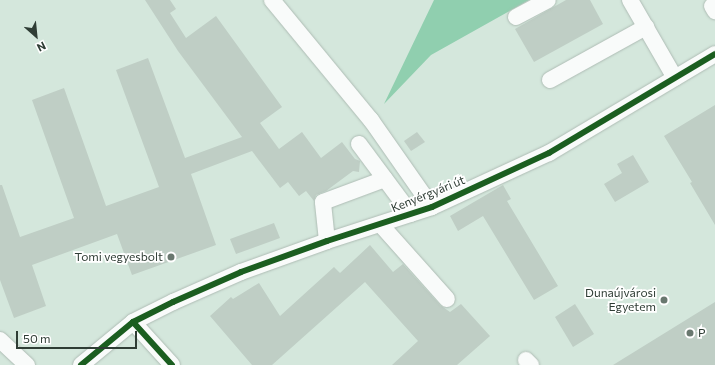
<!DOCTYPE html>
<meta charset="utf-8">
<style>
body{margin:0}
#map{position:relative;width:715px;height:365px;overflow:hidden;background:#d4e7dc;font-family:Commissioner,sans-serif}
div>[style]{position:absolute}
.forest>*{inset:0;background:#90cfaf}
.building>*{inset:0;background:#bfcec5}
.roads{filter:drop-shadow(0 0 1px #aebcb4) drop-shadow(0 0 1px #aebcb4)}
.minor>*{height:16px;margin:-8px;padding:0 8px;transform-origin:8px;border-radius:8px;background:#f9fbfa}
.cycleway>*{height:6px;margin:-3px;padding:0 3px;transform-origin:3px;border-radius:3px;background:#1b5e20}
.dots>*{width:11px;height:11px;translate:-50% -50%;box-sizing:border-box;border:2px solid #fff;border-radius:50%}
span{translate:-50% -50%;white-space:nowrap;text-align:center;line-height:1.15;-webkit-text-stroke:3.5px #fff;paint-order:stroke}
.street-label{font-size:12px;color:#2f3d35}
.poi-label{font-size:12px;color:#2f3d35}
.right{translate:-100% -50%;text-align:right}
.left{translate:0 -50%;text-align:left}
.north{position:absolute;left:16px;top:16px;width:40px;height:40px;-webkit-text-stroke:3px #fff;paint-order:stroke;rotate:153deg;font-size:11px;font-weight:700;line-height:16px;text-align:center;color:#2f3d35}
.north::after{content:'';display:block;margin:auto;width:14px;height:18px;background:#2f3d35;clip-path:polygon(50% 0,100% 100%,50% 72%,0 100%)}
.scale{position:absolute;left:16px;top:331px;width:121px;height:18px;box-sizing:border-box;border:2px solid #2f3d35;border-top:0;padding-left:5px;font-size:12px;line-height:14px;white-space:nowrap;color:#2f3d35;-webkit-text-stroke:3px #fff;paint-order:stroke}
</style>
<div id="map">
<div class="forest">
<div style="clip-path:polygon(434px 0,529px 0,431px 55px,384px 104px)"></div>
</div>
<div class="building">
<div style="clip-path:polygon(145px 0,170px 0,176px 9px,170px 13px,186px 38px,216px 16px,282px 107px,260px 123px,279px 149px,302px 132px,321px 158px,342px 142px,355px 159px,360px 161px,359px 172px,353px 171px,326px 191px,316px 195px,314px 201px,306px 191px,299px 196px,288px 182px,280px 188px,252px 151px,191px 174px,216px 245px,132px 275px,117px 234px,32px 265px,46px 306px,14px 318px,0 280px,0 185px,2px 185px,20px 237px,74px 218px,32px 100px,64px 88px,106px 206px,159px 187px,116px 70px,148px 58px,185px 158px,242px 137px,178px 51px)"></div>
<div style="clip-path:polygon(566px 0,590px 0,603px 24px,534px 62px,515px 29px)"></div>
<div style="clip-path:polygon(715px 105px,715px 225px,690px 183px,692px 182px,664px 136px)"></div>
<div style="clip-path:polygon(417px 132px,425px 142px,411px 151px,404px 141px)"></div>
<div style="clip-path:polygon(633px 155px,649px 182px,615px 202px,604px 184px,622px 173px,617px 164px)"></div>
<div style="clip-path:polygon(503px 185px,511px 199px,507px 201px,558px 286px,534px 300px,483px 216px,458px 231px,450px 216px)"></div>
<div style="clip-path:polygon(274px 223px,280px 238px,236px 254px,230px 239px)"></div>
<div style="clip-path:polygon(370px 245px,393px 272px,403px 264px,440px 305px,450px 312px,461px 304px,490px 336px,457px 365px,392px 365px,418px 341px,365px 282px,272px 365px,252px 365px,210px 316px,231px 297px,233px 299px,259px 283px,280px 316px,334px 267px,340px 273px)"></div>
<div style="clip-path:polygon(715px 302px,715px 365px,613px 365px)"></div>
<div style="clip-path:polygon(575px 304px,594px 334px,573px 347px,555px 317px)"></div>
</div>
<div class="roads">
<div class="minor">
<div style="left:272px;top:0;width:156px;rotate:50.5deg"></div>
<div style="left:371px;top:120px;width:106px;rotate:55deg"></div>
<div style="left:630px;top:0;width:90px;rotate:60deg"></div>
<div style="left:712px;top:6px;width:6px;rotate:59deg"></div>
<div style="left:516px;top:17px;width:36px;rotate:-28deg"></div>
<div style="left:550px;top:80px;width:110px;rotate:-28.9deg"></div>
<div style="left:359px;top:144px;width:87px;rotate:53.4deg"></div>
<div style="left:381px;top:225px;width:99px;rotate:48.3deg"></div>
<div style="left:327px;top:241px;width:39px;rotate:-96deg"></div>
<div style="left:323px;top:202px;width:66px;rotate:-20.4deg"></div>
<div style="left:133px;top:322px;width:58px;rotate:47.8deg"></div>
<div style="left:0;top:340px;width:37px;rotate:43deg"></div>
<div style="left:526px;top:360px;width:7px;rotate:45deg"></div>
<div style="left:81px;top:365px;width:67px;rotate:-39.6deg"></div>
<div style="left:133px;top:322px;width:45px;rotate:-26.6deg"></div>
<div style="left:173px;top:302px;width:74px;rotate:-23.8deg"></div>
<div style="left:241px;top:272px;width:91px;rotate:-19.8deg"></div>
<div style="left:327px;top:241px;width:110px;rotate:-17.9deg"></div>
<div style="left:432px;top:207px;width:129px;rotate:-24.8deg"></div>
<div style="left:549px;top:153px;width:193px;rotate:-30.8deg"></div>
</div>
</div>
<div class="cycleway">
<div style="left:133px;top:322px;width:58px;rotate:47.8deg"></div>
<div style="left:81px;top:365px;width:67px;rotate:-39.6deg"></div>
<div style="left:133px;top:322px;width:45px;rotate:-26.6deg"></div>
<div style="left:173px;top:302px;width:74px;rotate:-23.8deg"></div>
<div style="left:241px;top:272px;width:91px;rotate:-19.8deg"></div>
<div style="left:327px;top:241px;width:110px;rotate:-17.9deg"></div>
<div style="left:432px;top:207px;width:129px;rotate:-24.8deg"></div>
<div style="left:549px;top:153px;width:193px;rotate:-30.8deg"></div>
</div>
<div class="dots">
<div style="left:171px;top:257px;background:#69786f"></div>
<div style="left:664px;top:300px;background:#69786f"></div>
<div style="left:690px;top:333px;background:#69786f"></div>
</div>
<div class="street-label">
<span style="left:428px;top:194px;rotate:-22deg">Kenyérgyári út</span>
</div>
<div class="poi-label">
<span class="right" style="left:163px;top:257px">Tomi vegyesbolt</span>
<span class="right" style="left:656px;top:300px">Dunaújvárosi<br>Egyetem</span>
<span class="left" style="left:698px;top:333px">P</span>
</div>
<div class="north">N</div>
<div class="scale">50 m</div>
</div>
